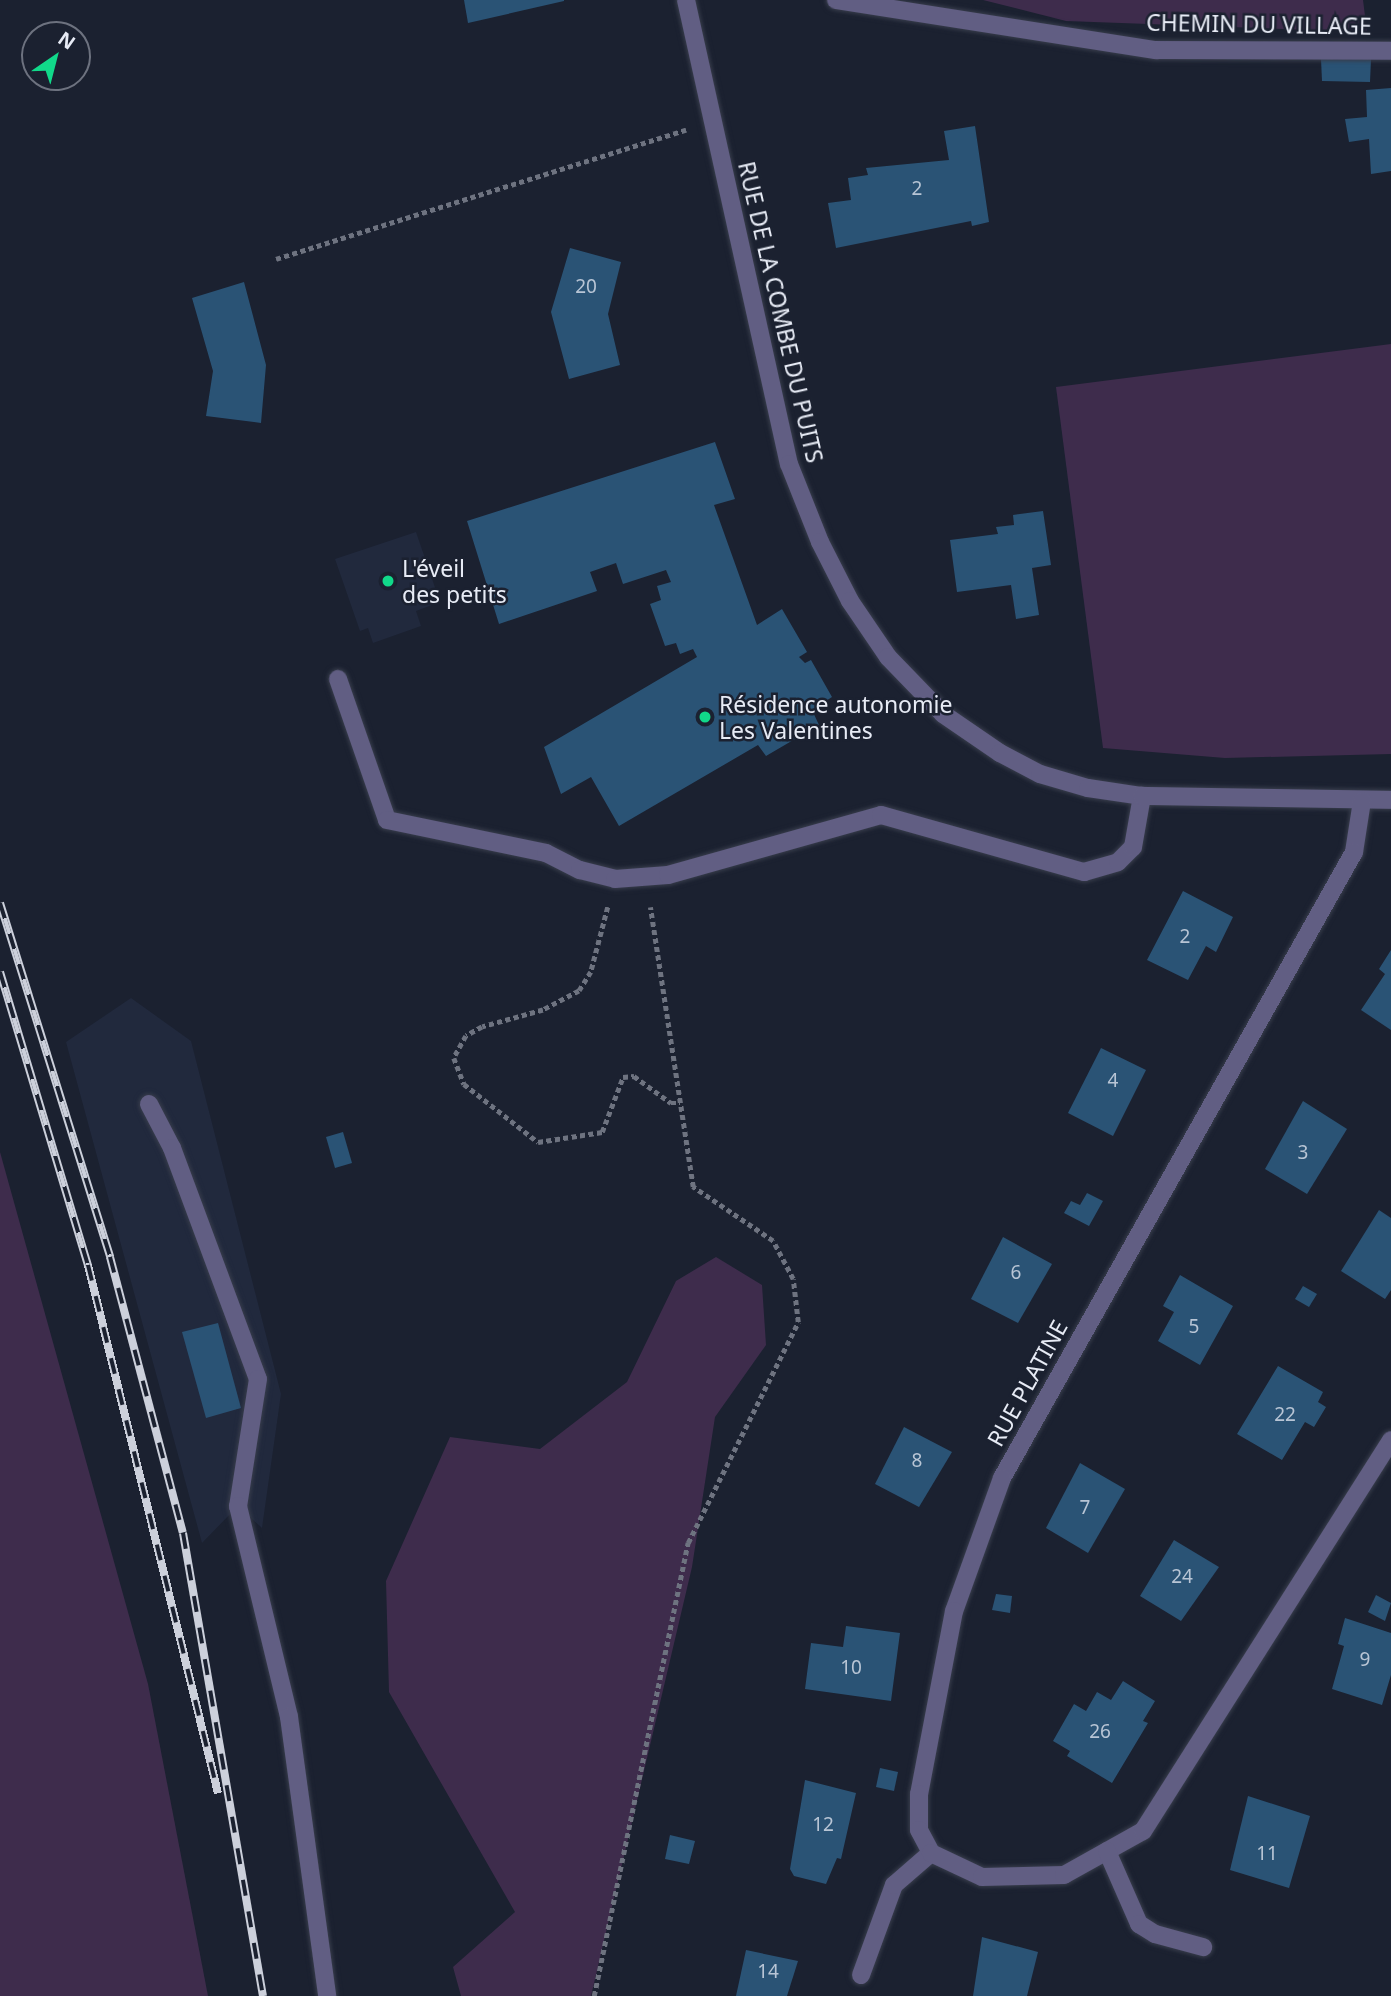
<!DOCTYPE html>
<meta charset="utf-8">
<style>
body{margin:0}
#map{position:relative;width:1391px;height:1996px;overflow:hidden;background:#1b2130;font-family:"Noto Sans",sans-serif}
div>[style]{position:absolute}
.built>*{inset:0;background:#21293d}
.green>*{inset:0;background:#3e2c4c}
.building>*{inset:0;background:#2a5375}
.path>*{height:4.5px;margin-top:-2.25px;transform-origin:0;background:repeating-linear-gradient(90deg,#6e7380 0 5px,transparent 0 8.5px)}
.roads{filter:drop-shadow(0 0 2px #383d4c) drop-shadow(0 0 2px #383d4c)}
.lane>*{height:18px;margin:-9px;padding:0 9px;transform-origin:9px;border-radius:9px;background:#615e83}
.street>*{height:18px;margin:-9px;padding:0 9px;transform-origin:9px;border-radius:9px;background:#615e83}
.rail>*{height:8px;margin-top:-4px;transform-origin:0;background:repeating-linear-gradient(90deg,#1b2130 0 16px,#ccd0db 0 32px);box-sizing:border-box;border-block:2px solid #ccd0db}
.dots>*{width:19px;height:19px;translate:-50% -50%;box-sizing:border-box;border:4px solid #1b2130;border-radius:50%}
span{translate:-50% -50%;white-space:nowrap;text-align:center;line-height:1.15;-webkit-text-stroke:5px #1b2130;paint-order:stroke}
.number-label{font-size:19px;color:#b8c5d5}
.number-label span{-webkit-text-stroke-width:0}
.street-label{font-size:23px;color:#e7ebf5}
.poi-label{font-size:23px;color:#e7ebf5}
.left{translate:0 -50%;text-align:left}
.north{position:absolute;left:21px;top:21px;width:70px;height:70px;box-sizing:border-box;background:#1b2130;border:2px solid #6d727f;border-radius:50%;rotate:35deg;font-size:19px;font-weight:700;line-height:28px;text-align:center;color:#e7ebf5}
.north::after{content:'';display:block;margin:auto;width:24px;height:32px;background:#11d98a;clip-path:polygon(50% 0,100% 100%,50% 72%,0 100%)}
</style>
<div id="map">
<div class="built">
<div style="clip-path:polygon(416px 532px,440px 602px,416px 611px,421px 626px,373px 643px,368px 628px,360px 631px,335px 559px)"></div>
<div style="clip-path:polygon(131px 998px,191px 1041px,281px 1394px,262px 1528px,238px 1506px,202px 1543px,66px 1042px)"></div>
</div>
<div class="green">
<div style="clip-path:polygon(983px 0,1363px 0,1367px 32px,1066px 21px)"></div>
<div style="clip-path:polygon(1391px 344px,1391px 754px,1225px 758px,1103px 748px,1056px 387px)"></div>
<div style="clip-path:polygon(0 1152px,148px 1684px,208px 1996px,0 1996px)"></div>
<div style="clip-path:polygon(716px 1257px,762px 1285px,766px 1345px,715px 1417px,692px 1567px,591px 1996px,461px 1996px,453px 1967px,515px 1912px,389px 1692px,386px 1581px,450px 1437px,540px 1449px,627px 1382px,676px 1281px)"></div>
</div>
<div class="building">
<div style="clip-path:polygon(464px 0,564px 0,564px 1px,468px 23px)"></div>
<div style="clip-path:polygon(1321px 59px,1371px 59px,1370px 82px,1322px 81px)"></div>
<div style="clip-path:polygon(1391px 88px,1391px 171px,1371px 174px,1369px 139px,1349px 142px,1345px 119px,1367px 117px,1366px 90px)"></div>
<div style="clip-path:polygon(975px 126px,989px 222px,972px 226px,971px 221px,836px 248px,828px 203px,851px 200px,848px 178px,868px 175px,866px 168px,949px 160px,944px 131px)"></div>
<div style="clip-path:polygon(570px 248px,621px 262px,608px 314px,620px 365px,569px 379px,551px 312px)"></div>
<div style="clip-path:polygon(244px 282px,266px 365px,261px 423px,206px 416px,213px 371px,192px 298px)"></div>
<div style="clip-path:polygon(715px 442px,735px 499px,714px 505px,757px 625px,782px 609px,807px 652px,799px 657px,805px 663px,811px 660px,832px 697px,812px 710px,819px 725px,766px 756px,758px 745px,619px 826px,591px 777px,561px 794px,544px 747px,697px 657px,693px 649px,680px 654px,676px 643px,665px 646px,650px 604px,661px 600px,657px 586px,671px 582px,666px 570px,623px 584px,616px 563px,590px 572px,597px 591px,499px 624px,467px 521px)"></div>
<div style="clip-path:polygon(1043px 511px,1051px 565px,1032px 568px,1039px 615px,1016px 619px,1011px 585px,957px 592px,950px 540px,998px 534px,996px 527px,1014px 525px,1013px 515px)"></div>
<div style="clip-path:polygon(1183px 891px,1233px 917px,1216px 952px,1206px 946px,1188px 980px,1147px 960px)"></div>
<div style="clip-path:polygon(1391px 950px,1391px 1030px,1361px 1010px,1385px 974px,1379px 969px)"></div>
<div style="clip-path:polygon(1101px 1048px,1146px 1070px,1113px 1136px,1068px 1113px)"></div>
<div style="clip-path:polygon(1303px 1101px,1347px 1129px,1307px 1194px,1265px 1169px)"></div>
<div style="clip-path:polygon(343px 1132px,352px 1163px,335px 1168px,326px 1137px)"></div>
<div style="clip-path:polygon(1087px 1193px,1103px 1201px,1089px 1226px,1064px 1213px,1071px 1201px,1080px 1205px)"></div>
<div style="clip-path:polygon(1379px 1210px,1391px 1218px,1391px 1290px,1385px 1299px,1341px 1271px)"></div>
<div style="clip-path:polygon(1003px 1237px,1052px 1264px,1018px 1323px,971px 1299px)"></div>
<div style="clip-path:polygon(1180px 1275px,1233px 1306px,1200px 1365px,1158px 1341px,1174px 1312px,1163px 1306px)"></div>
<div style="clip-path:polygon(1303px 1286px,1317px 1294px,1309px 1307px,1295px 1299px)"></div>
<div style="clip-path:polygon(218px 1323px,241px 1408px,206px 1418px,182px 1332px)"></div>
<div style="clip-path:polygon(1278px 1366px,1323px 1392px,1318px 1402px,1326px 1407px,1314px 1427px,1305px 1422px,1282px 1460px,1237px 1434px)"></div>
<div style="clip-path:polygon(904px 1427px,952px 1452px,919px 1507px,875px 1484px)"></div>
<div style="clip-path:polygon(1080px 1463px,1125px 1489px,1088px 1553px,1046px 1528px)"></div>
<div style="clip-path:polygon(1174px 1540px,1219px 1567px,1181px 1621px,1140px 1596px)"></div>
<div style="clip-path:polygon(996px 1594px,1012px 1596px,1010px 1613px,992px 1610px)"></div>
<div style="clip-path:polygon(1376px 1595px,1391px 1603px,1385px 1621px,1368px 1612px)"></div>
<div style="clip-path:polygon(1345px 1618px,1391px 1633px,1391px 1675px,1382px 1705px,1332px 1689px,1344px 1646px,1338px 1644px)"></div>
<div style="clip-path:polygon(846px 1626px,900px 1633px,891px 1701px,805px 1689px,811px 1643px,843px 1647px)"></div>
<div style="clip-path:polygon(1123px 1681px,1155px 1701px,1143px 1721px,1148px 1723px,1112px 1783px,1067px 1756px,1070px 1751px,1053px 1741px,1074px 1704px,1086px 1711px,1097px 1692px,1111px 1700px)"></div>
<div style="clip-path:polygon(880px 1768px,898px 1772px,894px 1791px,876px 1787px)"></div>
<div style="clip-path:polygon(805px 1780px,856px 1793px,841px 1859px,837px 1858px,826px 1884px,794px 1876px,790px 1869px)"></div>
<div style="clip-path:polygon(1248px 1796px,1310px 1816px,1289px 1888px,1230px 1870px)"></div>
<div style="clip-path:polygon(670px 1835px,695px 1841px,689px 1864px,665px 1859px)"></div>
<div style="clip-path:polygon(982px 1937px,1038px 1952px,1027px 1996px,973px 1996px)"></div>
<div style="clip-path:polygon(746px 1950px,798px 1961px,787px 1996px,736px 1996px)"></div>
</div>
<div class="path">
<div style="left:276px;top:259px;width:430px;rotate:-17.5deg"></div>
<div style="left:608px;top:907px;width:67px;rotate:104.7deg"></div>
<div style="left:591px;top:972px;width:22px;rotate:122deg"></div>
<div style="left:579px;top:991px;width:41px;rotate:152.2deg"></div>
<div style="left:543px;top:1010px;width:63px;rotate:164.4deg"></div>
<div style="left:482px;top:1027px;width:18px;rotate:151deg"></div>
<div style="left:466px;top:1036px;width:25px;rotate:119deg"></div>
<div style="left:454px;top:1058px;width:28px;rotate:69deg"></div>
<div style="left:464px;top:1084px;width:94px;rotate:38.1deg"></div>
<div style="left:538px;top:1142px;width:65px;rotate:-8.9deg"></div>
<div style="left:602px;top:1132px;width:59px;rotate:-69.1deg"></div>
<div style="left:623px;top:1077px;width:11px;rotate:-5deg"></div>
<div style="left:634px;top:1076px;width:46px;rotate:36.1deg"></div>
<div style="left:671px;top:1103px;width:9px"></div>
<div style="left:594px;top:1996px;width:463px;rotate:-78.3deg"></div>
<div style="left:688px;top:1543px;width:247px;rotate:-63.5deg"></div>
<div style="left:798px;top:1322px;width:43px;rotate:-96.6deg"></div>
<div style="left:793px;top:1279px;width:43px;rotate:-117.8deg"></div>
<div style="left:773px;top:1241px;width:97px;rotate:-146deg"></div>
<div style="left:693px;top:1187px;width:283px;rotate:-98.7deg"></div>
</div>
<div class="roads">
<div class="lane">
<div style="left:338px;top:679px;width:149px;rotate:70.8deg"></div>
<div style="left:387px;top:820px;width:162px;rotate:11.7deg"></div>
<div style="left:546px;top:853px;width:38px;rotate:27deg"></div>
<div style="left:580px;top:870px;width:36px;rotate:14deg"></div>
<div style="left:615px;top:879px;width:53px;rotate:-4.3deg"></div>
<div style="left:668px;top:875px;width:221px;rotate:-15.7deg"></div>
<div style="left:881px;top:815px;width:211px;rotate:15.7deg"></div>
<div style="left:1084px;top:872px;width:35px;rotate:-16deg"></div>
<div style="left:1118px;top:862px;width:21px;rotate:-45deg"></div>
<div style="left:1133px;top:847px;width:52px;rotate:-80deg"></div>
<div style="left:149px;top:1104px;width:50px;rotate:62.4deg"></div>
<div style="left:172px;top:1148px;width:246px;rotate:69.6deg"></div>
<div style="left:258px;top:1379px;width:129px;rotate:98.9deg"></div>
<div style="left:238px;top:1506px;width:217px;rotate:76.4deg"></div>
<div style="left:289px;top:1717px;width:282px;rotate:82.2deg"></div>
<div style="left:861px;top:1975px;width:96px;rotate:-69.9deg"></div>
<div style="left:894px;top:1885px;width:49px;rotate:-40.9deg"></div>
</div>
<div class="street">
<div style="left:686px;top:0;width:475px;rotate:77.5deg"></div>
<div style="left:789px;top:464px;width:84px;rotate:68.3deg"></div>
<div style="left:820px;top:542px;width:66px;rotate:63deg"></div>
<div style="left:850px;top:601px;width:68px;rotate:55.8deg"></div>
<div style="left:888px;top:657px;width:79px;rotate:46deg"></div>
<div style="left:943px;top:714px;width:69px;rotate:34.4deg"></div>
<div style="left:1000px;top:753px;width:45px;rotate:27.7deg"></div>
<div style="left:1040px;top:774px;width:50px;rotate:16.3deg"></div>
<div style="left:1088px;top:788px;width:55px;rotate:8.4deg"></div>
<div style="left:1142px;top:796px;width:249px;rotate:0.9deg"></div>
<div style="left:836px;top:0;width:324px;rotate:8.9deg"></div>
<div style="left:1156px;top:50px;width:235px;rotate:0.2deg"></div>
<div style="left:1362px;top:801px;width:52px;rotate:98.9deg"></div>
<div style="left:1354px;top:852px;width:718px;rotate:119.35deg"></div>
<div style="left:1002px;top:1478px;width:141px;rotate:109.8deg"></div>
<div style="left:954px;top:1611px;width:186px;rotate:100.8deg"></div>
<div style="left:919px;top:1794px;width:36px;rotate:90deg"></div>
<div style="left:919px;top:1830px;width:26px;rotate:62deg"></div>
<div style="left:931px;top:1853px;width:56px;rotate:25.2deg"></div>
<div style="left:982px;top:1877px;width:82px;rotate:-1.4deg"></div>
<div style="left:1064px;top:1875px;width:90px;rotate:-29.1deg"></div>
<div style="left:1143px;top:1831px;width:463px;rotate:-57.6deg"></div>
<div style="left:1107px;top:1851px;width:80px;rotate:66.3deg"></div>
<div style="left:1139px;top:1924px;width:19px;rotate:32deg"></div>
<div style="left:1155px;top:1934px;width:50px;rotate:15.2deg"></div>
</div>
</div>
<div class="rail">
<div style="left:0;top:903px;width:371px;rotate:72.7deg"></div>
<div style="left:110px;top:1257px;width:285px;rotate:75.2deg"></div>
<div style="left:183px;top:1533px;width:470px;rotate:80.2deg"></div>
<div style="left:0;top:972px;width:306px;rotate:73.3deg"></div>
<div style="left:88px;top:1265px;width:544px;rotate:76.17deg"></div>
</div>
<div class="dots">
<div style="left:388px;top:581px;background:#11d98a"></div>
<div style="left:705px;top:717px;background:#11d98a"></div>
</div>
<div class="number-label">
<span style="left:917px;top:189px">2</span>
<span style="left:586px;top:287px">20</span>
<span style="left:1185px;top:937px">2</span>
<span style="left:1113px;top:1081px">4</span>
<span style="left:1303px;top:1153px">3</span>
<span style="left:1016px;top:1273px">6</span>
<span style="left:1194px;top:1327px">5</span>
<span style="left:1285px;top:1415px">22</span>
<span style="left:917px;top:1461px">8</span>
<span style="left:1085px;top:1508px">7</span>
<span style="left:1182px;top:1577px">24</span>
<span style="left:1365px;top:1660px">9</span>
<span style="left:851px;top:1668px">10</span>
<span style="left:1100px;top:1732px">26</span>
<span style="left:823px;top:1825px">12</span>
<span style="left:1267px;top:1854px">11</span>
<span style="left:768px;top:1972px">14</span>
</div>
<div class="street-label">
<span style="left:1259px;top:24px;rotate:1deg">CHEMIN DU VILLAGE</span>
<span style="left:781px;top:312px;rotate:77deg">RUE DE LA COMBE DU PUITS</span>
<span style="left:1027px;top:1383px;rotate:-61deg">RUE PLATINE</span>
</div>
<div class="poi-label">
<span class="left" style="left:402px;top:581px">L'éveil<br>des petits</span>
<span class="left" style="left:719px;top:717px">Résidence autonomie<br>Les Valentines</span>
</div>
<div class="north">N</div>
</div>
